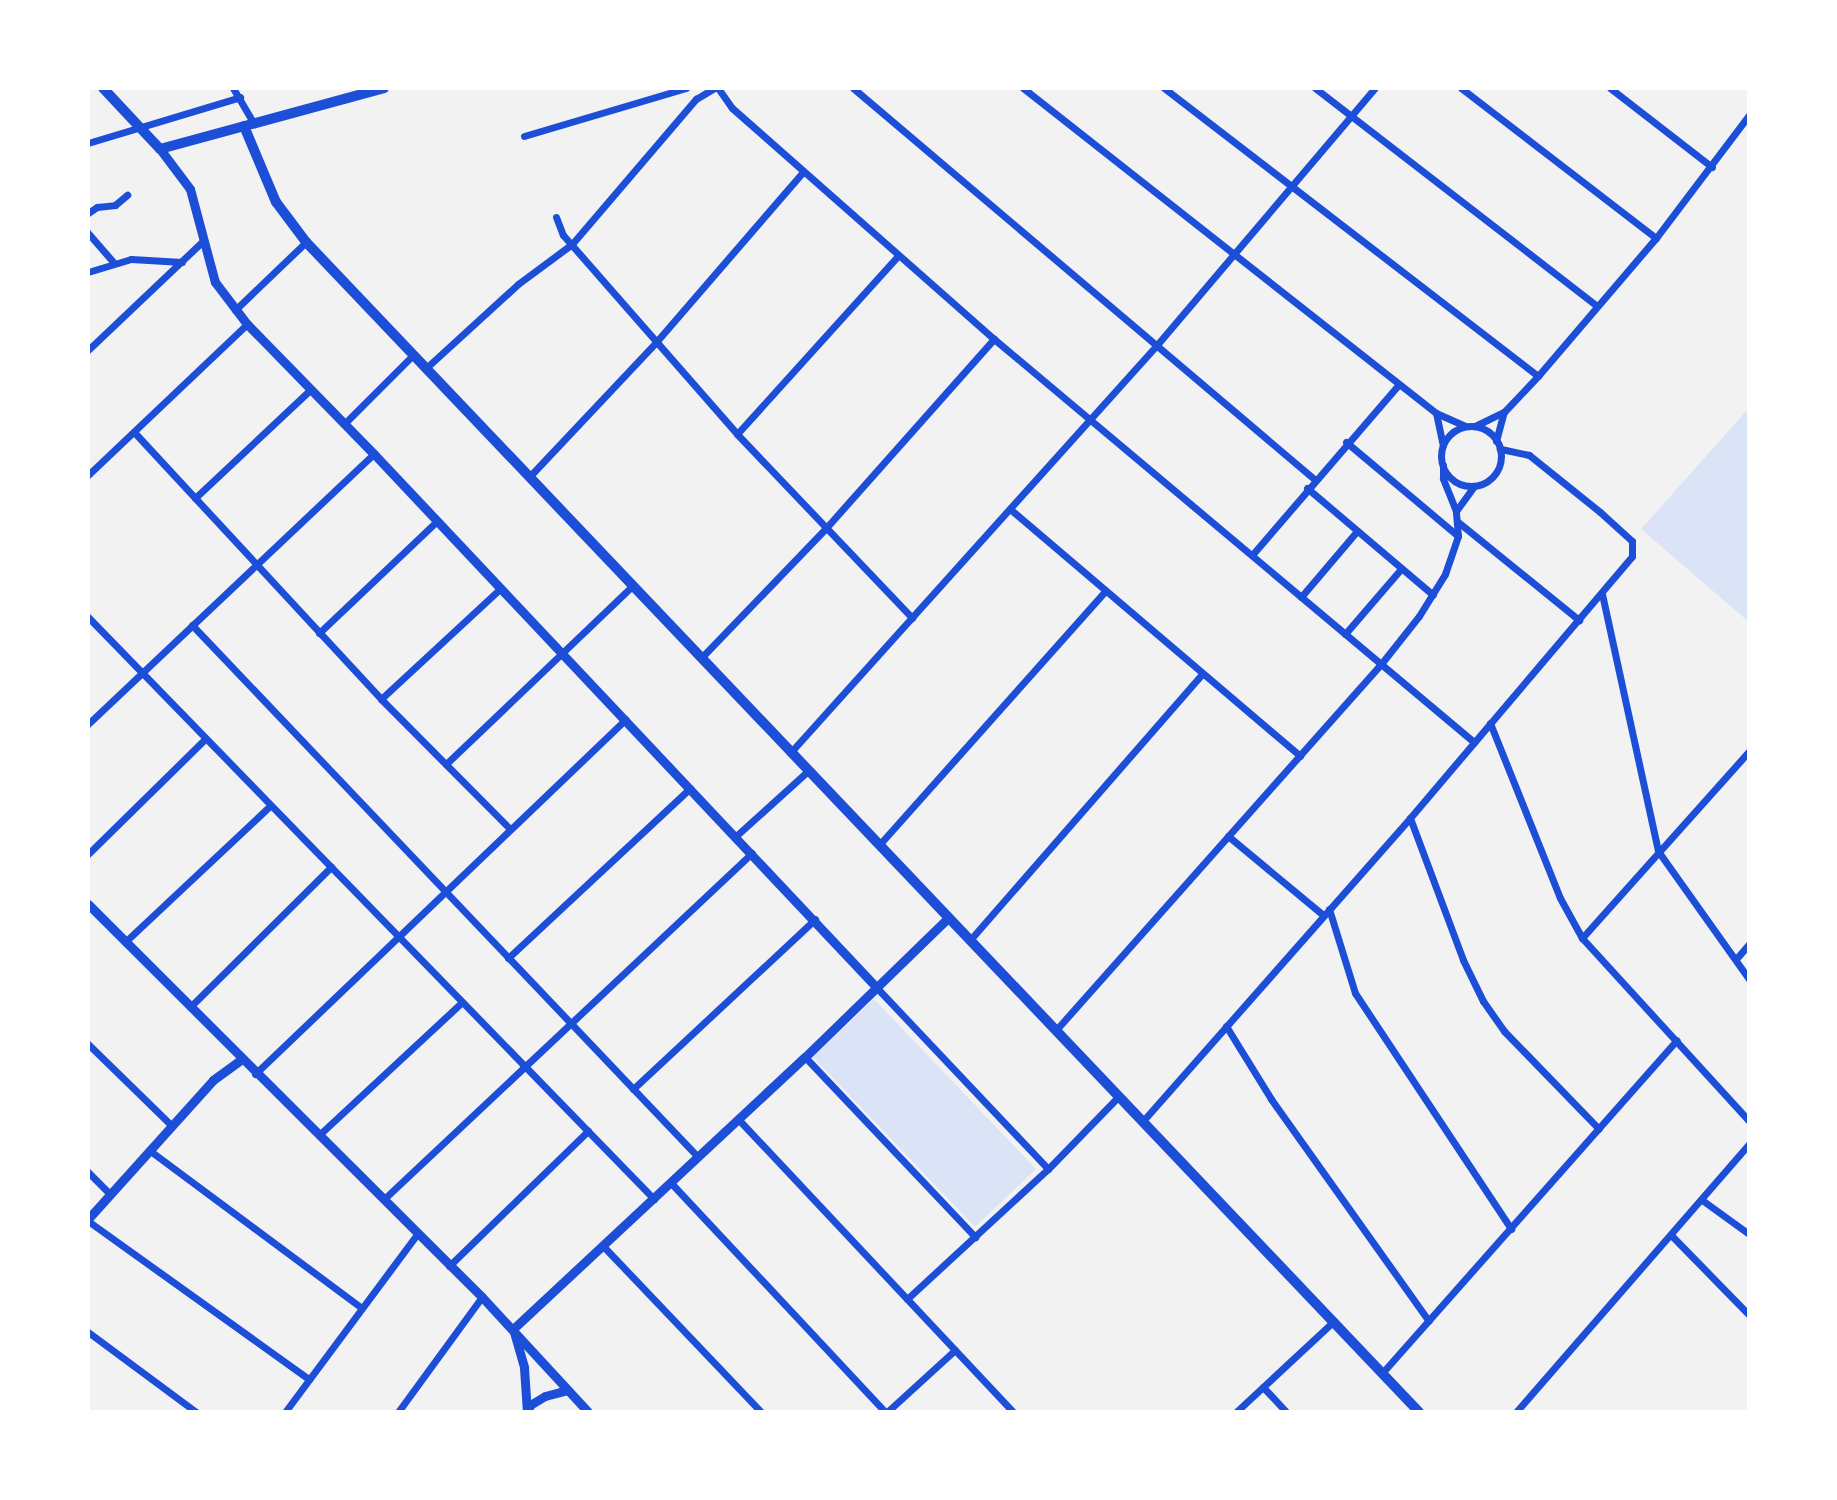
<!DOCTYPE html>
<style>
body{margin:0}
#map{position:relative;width:1837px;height:1500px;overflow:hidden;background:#f2f2f2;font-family:"Golos Text",sans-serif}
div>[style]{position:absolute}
.green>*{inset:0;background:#dbe4f7}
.minor>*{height:7px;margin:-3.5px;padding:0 3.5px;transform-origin:3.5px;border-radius:3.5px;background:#1d4ed8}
.minor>.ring{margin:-3.5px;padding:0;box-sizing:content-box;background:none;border:7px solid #1d4ed8;border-radius:50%}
.tertiary>*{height:9px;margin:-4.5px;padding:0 4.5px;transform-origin:4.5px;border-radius:4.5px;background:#1d4ed8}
.secondary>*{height:10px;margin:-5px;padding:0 5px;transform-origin:5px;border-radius:5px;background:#1d4ed8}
span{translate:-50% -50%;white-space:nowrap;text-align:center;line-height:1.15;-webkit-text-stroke:8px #fff;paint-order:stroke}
.frame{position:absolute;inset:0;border:90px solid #fff;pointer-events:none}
</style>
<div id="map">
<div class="green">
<div style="clip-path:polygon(1749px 408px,1749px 622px,1641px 529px)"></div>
<div style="clip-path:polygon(874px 999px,1036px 1169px,975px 1227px,813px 1057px)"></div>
</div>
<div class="minor">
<div style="left:233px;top:88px;width:42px;rotate:59.7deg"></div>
<div style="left:718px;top:88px;width:24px;rotate:55deg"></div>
<div style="left:732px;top:108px;width:349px;rotate:41.4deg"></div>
<div style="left:994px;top:339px;width:627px;rotate:40.02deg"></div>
<div style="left:853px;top:88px;width:604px;rotate:40.3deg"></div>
<div style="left:1023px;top:88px;width:526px;rotate:38.2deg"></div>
<div style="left:1436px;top:413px;width:32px;rotate:24deg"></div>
<div style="left:1164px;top:88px;width:472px;rotate:37.6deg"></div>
<div style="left:1315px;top:88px;width:356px;rotate:37.7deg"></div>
<div style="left:1461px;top:88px;width:246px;rotate:37.6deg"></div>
<div style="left:1610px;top:88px;width:129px;rotate:37.8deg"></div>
<div style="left:524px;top:136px;width:169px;rotate:-16.5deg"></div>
<div style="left:88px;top:143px;width:159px;rotate:-16.8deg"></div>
<div style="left:88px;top:213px;width:11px;rotate:-34deg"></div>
<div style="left:97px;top:207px;width:18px;rotate:-6deg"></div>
<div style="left:115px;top:205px;width:16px;rotate:-40deg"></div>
<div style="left:556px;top:217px;width:19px;rotate:69deg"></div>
<div style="left:563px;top:235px;width:264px;rotate:48.8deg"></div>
<div style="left:737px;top:434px;width:254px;rotate:46.4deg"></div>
<div style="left:88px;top:233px;width:40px;rotate:49deg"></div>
<div style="left:88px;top:272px;width:45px;rotate:-16.8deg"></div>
<div style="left:131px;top:259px;width:51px;rotate:3.4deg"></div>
<div style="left:235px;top:310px;width:98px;rotate:-43.8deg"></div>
<div style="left:88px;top:350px;width:160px;rotate:-43.5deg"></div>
<div style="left:425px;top:369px;width:126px;rotate:-42.4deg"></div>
<div style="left:518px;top:284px;width:67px;rotate:-36.5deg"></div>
<div style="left:572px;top:244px;width:191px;rotate:-49.5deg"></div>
<div style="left:696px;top:99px;width:21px;rotate:-31deg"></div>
<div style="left:1436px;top:413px;width:33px;rotate:78deg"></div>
<div style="left:344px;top:424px;width:96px;rotate:-45deg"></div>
<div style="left:1475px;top:426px;width:32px;rotate:-26deg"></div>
<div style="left:1504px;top:412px;width:50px;rotate:-46.6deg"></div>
<div style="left:1538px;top:376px;width:182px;rotate:-49.5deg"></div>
<div style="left:1656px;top:238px;width:154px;rotate:-52.9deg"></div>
<div class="ring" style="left:1441px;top:426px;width:53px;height:53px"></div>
<div style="left:134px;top:432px;width:364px;rotate:47.2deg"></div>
<div style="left:381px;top:699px;width:182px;rotate:45.2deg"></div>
<div style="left:737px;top:434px;width:241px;rotate:-47.9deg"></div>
<div style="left:1496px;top:441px;width:30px;rotate:-75deg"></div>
<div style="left:1346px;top:442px;width:146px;rotate:40deg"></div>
<div style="left:88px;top:475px;width:219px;rotate:-43.5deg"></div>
<div style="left:530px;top:476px;width:185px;rotate:-46.7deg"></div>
<div style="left:657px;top:341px;width:223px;rotate:-49.2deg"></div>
<div style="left:1307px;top:488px;width:165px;rotate:40.3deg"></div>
<div style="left:195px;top:498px;width:159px;rotate:-43.2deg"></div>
<div style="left:1010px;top:509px;width:381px;rotate:40.4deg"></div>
<div style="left:1456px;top:511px;width:31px;rotate:-54deg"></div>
<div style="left:1458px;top:522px;width:156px;rotate:39deg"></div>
<div style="left:1252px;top:555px;width:225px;rotate:-49.3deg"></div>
<div style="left:1602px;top:594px;width:263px;rotate:77.7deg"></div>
<div style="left:1658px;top:851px;width:157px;rotate:54.6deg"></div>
<div style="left:1301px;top:597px;width:87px;rotate:-49.7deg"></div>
<div style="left:88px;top:617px;width:812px;rotate:45.8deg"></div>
<div style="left:192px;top:625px;width:734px;rotate:46.43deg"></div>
<div style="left:319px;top:633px;width:163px;rotate:-43.5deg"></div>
<div style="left:1345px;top:634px;width:86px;rotate:-49.3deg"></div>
<div style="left:701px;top:658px;width:180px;rotate:-46.1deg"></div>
<div style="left:826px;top:528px;width:253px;rotate:-48.4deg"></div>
<div style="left:381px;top:699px;width:163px;rotate:-42.8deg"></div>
<div style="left:1490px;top:723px;width:188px;rotate:68.2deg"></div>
<div style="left:1560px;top:898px;width:46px;rotate:61.2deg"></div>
<div style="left:1582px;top:938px;width:248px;rotate:47.6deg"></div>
<div style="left:88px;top:724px;width:393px;rotate:-43.4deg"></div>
<div style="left:790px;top:753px;width:547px;rotate:-48.04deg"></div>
<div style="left:1156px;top:346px;width:338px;rotate:-49.7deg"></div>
<div style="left:446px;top:764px;width:259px;rotate:-43.7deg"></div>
<div style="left:1410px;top:818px;width:152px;rotate:69.5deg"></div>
<div style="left:1463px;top:960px;width:46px;rotate:64deg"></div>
<div style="left:1483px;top:1001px;width:37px;rotate:55deg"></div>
<div style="left:1504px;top:1031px;width:136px;rotate:45.9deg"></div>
<div style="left:736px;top:836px;width:97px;rotate:-42.1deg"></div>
<div style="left:1228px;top:836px;width:124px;rotate:39.7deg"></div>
<div style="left:879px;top:845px;width:340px;rotate:-48.3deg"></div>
<div style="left:88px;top:854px;width:164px;rotate:-44.5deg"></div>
<div style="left:1329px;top:909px;width:88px;rotate:72.8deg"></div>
<div style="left:1355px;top:993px;width:283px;rotate:56.5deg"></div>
<div style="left:1582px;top:938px;width:251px;rotate:-48.2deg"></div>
<div style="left:970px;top:940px;width:352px;rotate:-48.9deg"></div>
<div style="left:125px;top:942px;width:199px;rotate:-43.2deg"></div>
<div style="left:508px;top:958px;width:249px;rotate:-43deg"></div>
<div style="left:1736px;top:959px;width:20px;rotate:-49deg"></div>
<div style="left:877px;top:988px;width:249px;rotate:46.6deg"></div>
<div style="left:190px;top:1007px;width:199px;rotate:-44.8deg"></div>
<div style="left:1226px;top:1026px;width:86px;rotate:58.3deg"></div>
<div style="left:1271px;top:1099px;width:272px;rotate:54.6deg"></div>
<div style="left:1056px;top:1030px;width:489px;rotate:-48.4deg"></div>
<div style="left:1381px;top:664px;width:61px;rotate:-51.6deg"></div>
<div style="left:1419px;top:616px;width:49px;rotate:-58.2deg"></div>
<div style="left:1445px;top:574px;width:40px;rotate:-71.1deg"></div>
<div style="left:1458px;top:536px;width:25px;rotate:-95deg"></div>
<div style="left:1456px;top:511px;width:35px;rotate:-112deg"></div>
<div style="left:1443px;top:478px;width:13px;rotate:-90deg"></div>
<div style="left:88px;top:1044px;width:116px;rotate:44.3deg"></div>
<div style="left:805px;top:1057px;width:248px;rotate:46.6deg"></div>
<div style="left:255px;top:1074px;width:513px;rotate:-43.74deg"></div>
<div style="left:633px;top:1089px;width:249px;rotate:-43deg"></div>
<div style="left:739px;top:1120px;width:400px;rotate:46.8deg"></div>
<div style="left:1142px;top:1122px;width:405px;rotate:-48.6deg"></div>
<div style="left:1410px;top:818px;width:343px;rotate:-49.7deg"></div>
<div style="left:1632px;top:556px;width:15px;rotate:-90deg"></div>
<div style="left:1632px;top:541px;width:43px;rotate:-137.8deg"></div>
<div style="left:1600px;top:512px;width:91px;rotate:-141.2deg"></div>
<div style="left:1529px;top:455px;width:30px;rotate:-168deg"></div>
<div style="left:319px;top:1135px;width:195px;rotate:-42.9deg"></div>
<div style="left:149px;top:1150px;width:265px;rotate:36.6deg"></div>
<div style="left:88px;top:1172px;width:31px;rotate:45deg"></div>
<div style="left:671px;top:1183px;width:313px;rotate:46.9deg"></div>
<div style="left:384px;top:1199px;width:505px;rotate:-43.24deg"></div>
<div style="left:1702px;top:1200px;width:58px;rotate:35.9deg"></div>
<div style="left:88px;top:1221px;width:272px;rotate:35.6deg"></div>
<div style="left:1671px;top:1235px;width:112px;rotate:45.7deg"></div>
<div style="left:604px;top:1247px;width:228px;rotate:46.4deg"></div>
<div style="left:449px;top:1266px;width:194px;rotate:-44.2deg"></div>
<div style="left:907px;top:1299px;width:192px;rotate:-42.7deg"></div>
<div style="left:1048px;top:1169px;width:100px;rotate:-45.8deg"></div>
<div style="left:88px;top:1332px;width:134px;rotate:36.5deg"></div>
<div style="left:1383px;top:1372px;width:443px;rotate:-48.5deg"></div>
<div style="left:1263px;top:1387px;width:34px;rotate:47deg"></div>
<div style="left:285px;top:1412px;width:223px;rotate:-53.4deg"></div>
<div style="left:398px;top:1412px;width:142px;rotate:-53.9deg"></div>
<div style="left:887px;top:1412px;width:92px;rotate:-42.4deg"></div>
<div style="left:1236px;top:1412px;width:134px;rotate:-42.9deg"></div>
<div style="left:1516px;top:1412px;width:355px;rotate:-49deg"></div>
</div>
<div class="tertiary">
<div style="left:160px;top:149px;width:50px;rotate:53.1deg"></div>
<div style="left:190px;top:189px;width:96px;rotate:75deg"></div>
<div style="left:215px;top:282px;width:53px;rotate:52.7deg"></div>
<div style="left:247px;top:324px;width:182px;rotate:45.7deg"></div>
<div style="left:374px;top:454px;width:734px;rotate:46.71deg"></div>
<div style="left:88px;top:904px;width:556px;rotate:44.93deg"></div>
<div style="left:482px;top:1297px;width:156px;rotate:47.3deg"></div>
<div style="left:88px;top:1219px;width:187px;rotate:-48deg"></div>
<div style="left:213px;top:1080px;width:34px;rotate:-36deg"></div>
<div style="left:513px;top:1329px;width:399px;rotate:-43deg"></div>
<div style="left:805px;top:1057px;width:199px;rotate:-44.2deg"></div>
<div style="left:514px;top:1332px;width:37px;rotate:74deg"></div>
<div style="left:524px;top:1368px;width:44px;rotate:86.1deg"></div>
<div style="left:528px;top:1411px;width:6px;rotate:-72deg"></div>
<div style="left:530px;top:1405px;width:17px;rotate:-31deg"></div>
<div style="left:545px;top:1396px;width:23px;rotate:-15deg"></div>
</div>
<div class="secondary">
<div style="left:103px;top:88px;width:83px;rotate:46.9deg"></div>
<div style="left:160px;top:149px;width:232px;rotate:-15.2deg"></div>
<div style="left:244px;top:126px;width:82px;rotate:67.2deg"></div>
<div style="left:276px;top:202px;width:50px;rotate:53.1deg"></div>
<div style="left:306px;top:242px;width:1615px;rotate:46.43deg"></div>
</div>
<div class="frame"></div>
</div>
